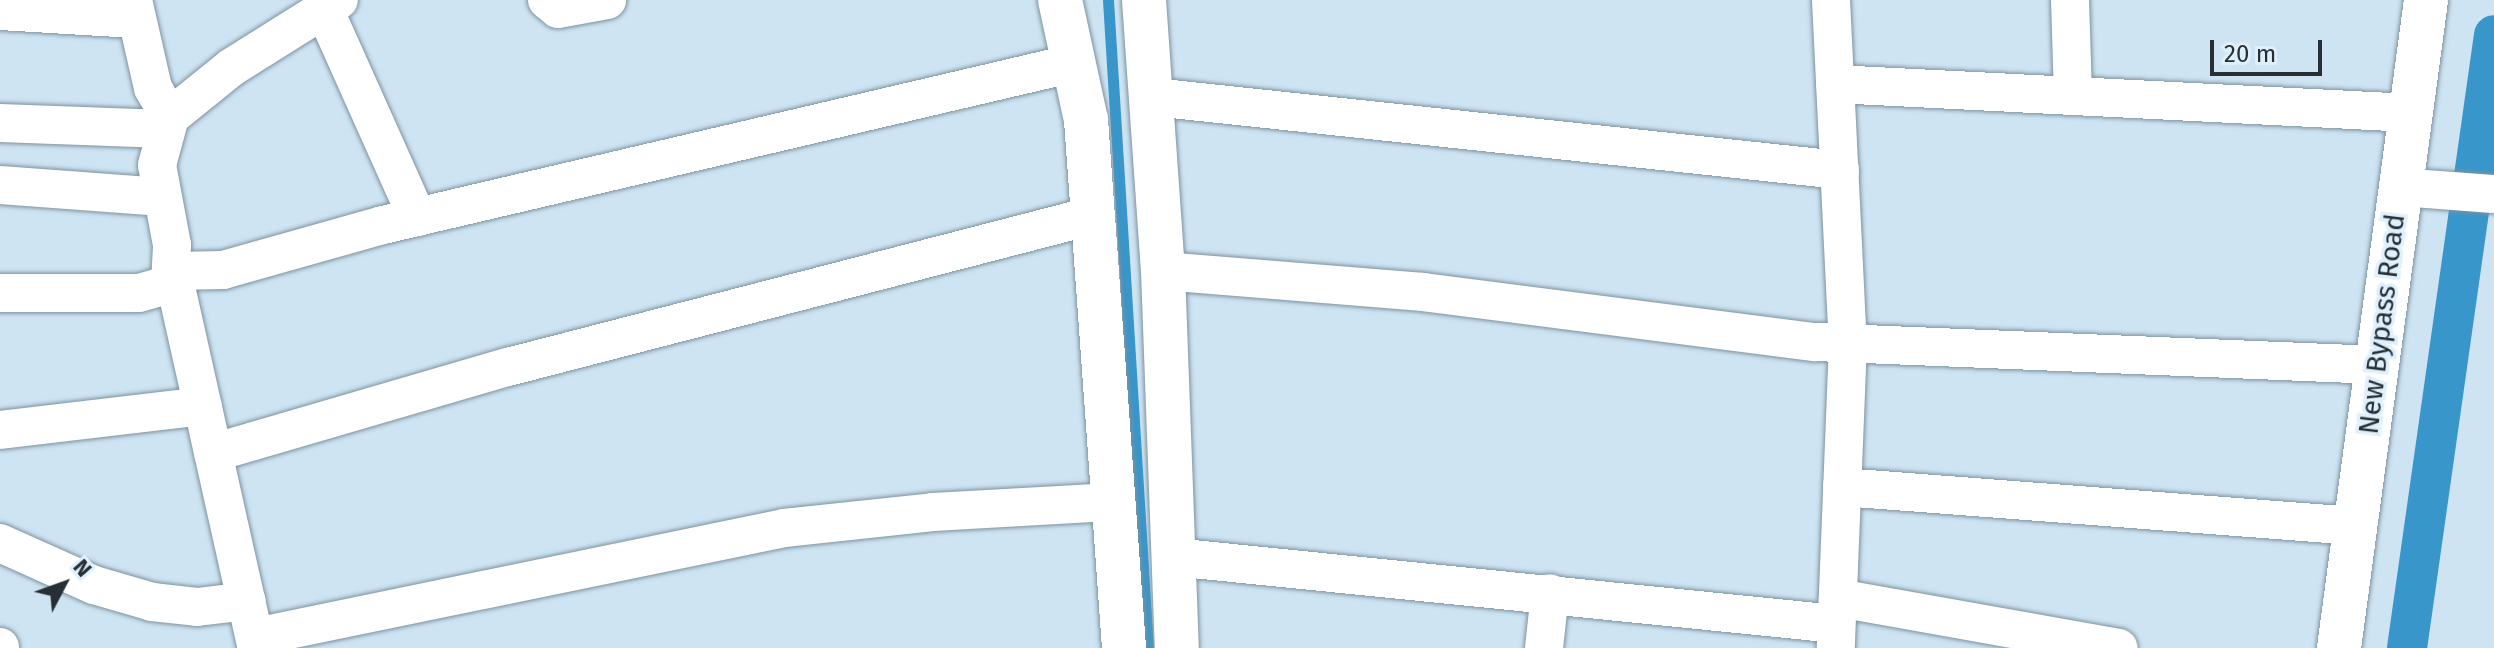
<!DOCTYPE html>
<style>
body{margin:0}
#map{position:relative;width:2494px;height:648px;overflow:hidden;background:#cee4f3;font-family:"Fira Sans",sans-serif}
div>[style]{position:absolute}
.stream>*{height:11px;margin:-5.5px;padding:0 5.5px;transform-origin:5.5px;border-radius:5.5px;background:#3896cb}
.canal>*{height:40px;margin:-20px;padding:0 20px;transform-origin:20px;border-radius:20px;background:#3896cb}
.roads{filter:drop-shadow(0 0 2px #7e92a0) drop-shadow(0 0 2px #7e92a0)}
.minor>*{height:38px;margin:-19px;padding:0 19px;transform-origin:19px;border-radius:19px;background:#fff}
.tertiary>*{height:44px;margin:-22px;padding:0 22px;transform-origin:22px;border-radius:22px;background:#fff}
.secondary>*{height:44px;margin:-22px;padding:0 22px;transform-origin:22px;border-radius:22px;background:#fff}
span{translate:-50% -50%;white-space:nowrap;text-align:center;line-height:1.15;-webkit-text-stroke:7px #dff0fd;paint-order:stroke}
.street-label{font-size:28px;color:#272f35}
.north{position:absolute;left:24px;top:544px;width:80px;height:80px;-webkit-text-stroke:6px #dff0fd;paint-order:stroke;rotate:49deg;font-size:22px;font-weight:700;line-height:32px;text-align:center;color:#272f35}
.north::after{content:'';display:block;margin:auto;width:28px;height:36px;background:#272f35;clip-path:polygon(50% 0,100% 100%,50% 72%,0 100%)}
.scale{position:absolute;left:2210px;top:40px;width:112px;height:36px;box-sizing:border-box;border:4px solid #272f35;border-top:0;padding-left:10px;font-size:24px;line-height:28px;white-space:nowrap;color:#272f35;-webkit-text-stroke:6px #dff0fd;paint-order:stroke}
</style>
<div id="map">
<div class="stream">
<div style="left:1108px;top:0;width:649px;rotate:86.47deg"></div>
</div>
<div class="canal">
<div style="left:2407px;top:648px;width:619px;rotate:-81.92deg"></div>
</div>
<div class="roads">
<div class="minor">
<div style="left:133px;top:0;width:90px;rotate:77.2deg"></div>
<div style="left:153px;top:88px;width:34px;rotate:60deg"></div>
<div style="left:547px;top:0;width:14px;rotate:39deg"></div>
<div style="left:558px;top:9px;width:50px;rotate:-10.4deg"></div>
<div style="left:1831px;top:0;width:343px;rotate:87.2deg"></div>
<div style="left:1848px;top:343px;width:305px;rotate:92.3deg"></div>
<div style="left:2070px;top:0;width:96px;rotate:88.2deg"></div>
<div style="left:324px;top:9px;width:228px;rotate:65.9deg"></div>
<div style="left:0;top:11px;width:135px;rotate:3.4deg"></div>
<div style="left:1835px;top:84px;width:577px;rotate:2.88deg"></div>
<div style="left:1153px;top:97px;width:691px;rotate:6.07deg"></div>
<div style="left:0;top:123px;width:165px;rotate:2.1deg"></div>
<div style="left:0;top:185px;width:163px;rotate:4.2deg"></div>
<div style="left:2400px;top:187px;width:94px;rotate:4.3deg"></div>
<div style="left:173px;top:271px;width:50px;rotate:-1.1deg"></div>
<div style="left:223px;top:270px;width:166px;rotate:-15.7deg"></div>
<div style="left:383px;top:225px;width:710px;rotate:-13.19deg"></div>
<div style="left:1163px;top:271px;width:261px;rotate:4.6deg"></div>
<div style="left:1423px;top:292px;width:395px;rotate:7.3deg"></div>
<div style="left:1815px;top:342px;width:562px;rotate:2.34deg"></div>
<div style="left:174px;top:278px;width:379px;rotate:77.4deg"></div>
<div style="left:0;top:293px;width:139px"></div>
<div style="left:139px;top:293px;width:32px;rotate:-16deg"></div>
<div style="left:170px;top:284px;width:39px;rotate:-87deg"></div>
<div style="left:172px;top:245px;width:81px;rotate:-100.6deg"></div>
<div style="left:157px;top:165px;width:50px;rotate:-74.8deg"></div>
<div style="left:170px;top:117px;width:80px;rotate:-38.9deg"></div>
<div style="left:232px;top:67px;width:126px;rotate:-32.1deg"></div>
<div style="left:0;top:430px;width:204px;rotate:-6.7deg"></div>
<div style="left:213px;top:453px;width:307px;rotate:-16.3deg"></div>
<div style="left:508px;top:367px;width:606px;rotate:-14.52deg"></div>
<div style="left:1842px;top:487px;width:514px;rotate:4.35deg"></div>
<div style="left:0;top:543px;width:103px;rotate:24.1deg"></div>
<div style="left:94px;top:585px;width:60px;rotate:16.3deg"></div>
<div style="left:152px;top:602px;width:45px;rotate:6.3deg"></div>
<div style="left:197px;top:607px;width:50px;rotate:-6.8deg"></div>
<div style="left:1173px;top:557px;width:666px;rotate:5.77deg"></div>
<div style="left:1838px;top:598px;width:285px;rotate:10.1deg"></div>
<div style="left:255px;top:637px;width:540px;rotate:-11.64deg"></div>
<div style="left:784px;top:528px;width:150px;rotate:-6.1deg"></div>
<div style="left:933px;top:512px;width:181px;rotate:-3.2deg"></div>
<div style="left:0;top:647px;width:1px;rotate:90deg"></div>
<div style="left:1544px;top:648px;width:55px;rotate:-83.8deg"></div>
</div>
<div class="tertiary">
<div style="left:1060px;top:0;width:123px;rotate:77.8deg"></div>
<div style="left:1086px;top:120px;width:529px;rotate:85.88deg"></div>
<div style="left:1144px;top:0;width:272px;rotate:86deg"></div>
<div style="left:1163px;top:271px;width:377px;rotate:87.9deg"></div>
</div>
<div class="secondary">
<div style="left:2339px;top:648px;width:654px;rotate:-82.35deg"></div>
</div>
</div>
<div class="street-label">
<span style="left:2382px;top:324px;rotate:-83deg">New Bypass Road</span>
</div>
<div class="north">N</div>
<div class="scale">20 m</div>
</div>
